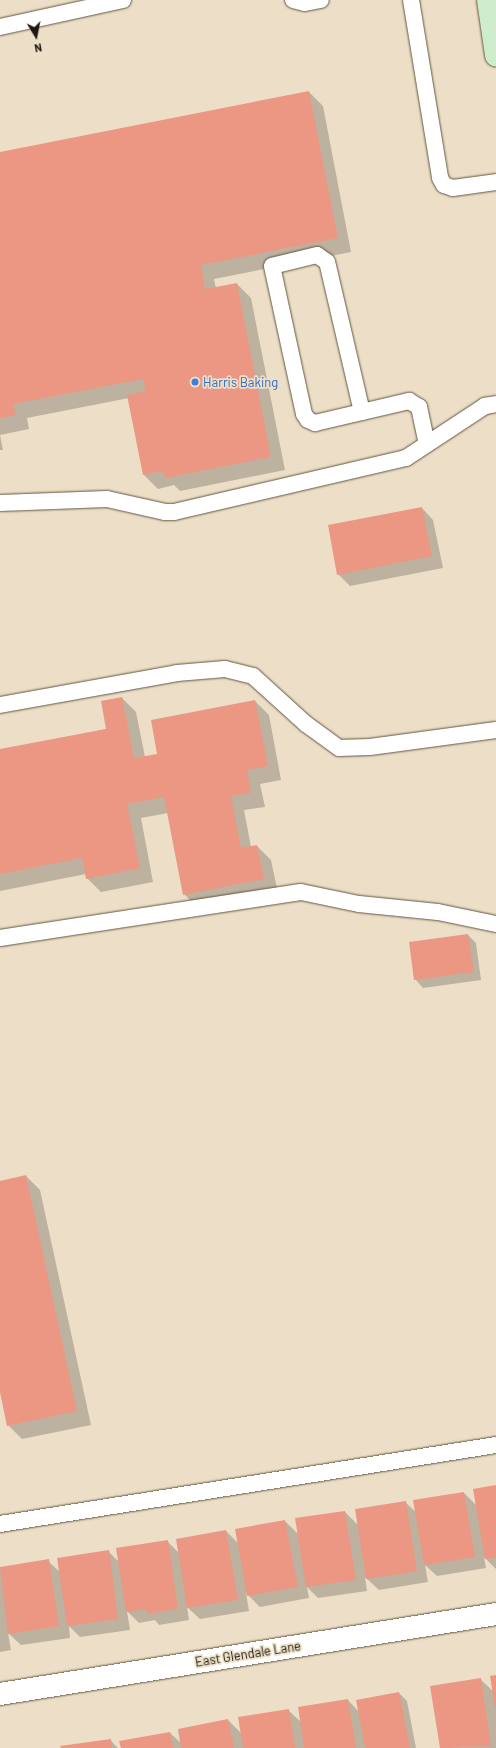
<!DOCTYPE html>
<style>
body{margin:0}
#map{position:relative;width:496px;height:1748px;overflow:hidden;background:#eddfc7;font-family:Barlow,sans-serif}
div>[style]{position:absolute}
.shadow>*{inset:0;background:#0003}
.building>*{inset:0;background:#ec9684}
.roads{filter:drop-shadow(0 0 1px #635642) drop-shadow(0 0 1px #635642)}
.lane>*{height:16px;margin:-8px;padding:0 8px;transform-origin:8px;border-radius:8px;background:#fff}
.street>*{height:22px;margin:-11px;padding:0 11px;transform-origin:11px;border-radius:11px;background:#fff}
.secondary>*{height:22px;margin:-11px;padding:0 11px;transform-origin:11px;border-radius:11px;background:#ceedcc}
.dots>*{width:11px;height:11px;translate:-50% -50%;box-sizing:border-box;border:2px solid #eddfc7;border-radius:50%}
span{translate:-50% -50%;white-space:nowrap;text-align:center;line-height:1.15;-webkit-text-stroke:3.5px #eddfc7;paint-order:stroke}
.shop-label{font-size:13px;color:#366cbe}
.left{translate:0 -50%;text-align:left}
.street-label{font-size:13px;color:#1c170f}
.north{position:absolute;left:16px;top:16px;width:40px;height:40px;-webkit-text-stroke:3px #eddfc7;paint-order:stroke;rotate:170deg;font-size:11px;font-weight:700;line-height:16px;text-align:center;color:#1c170f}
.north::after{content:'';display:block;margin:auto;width:14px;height:18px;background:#1c170f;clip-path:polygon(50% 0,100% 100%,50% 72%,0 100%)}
</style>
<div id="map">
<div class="shadow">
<div style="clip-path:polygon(309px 92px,323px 106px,351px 252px,214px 279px,216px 288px,237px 284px,251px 298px,285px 470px,180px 491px,174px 485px,158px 489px,144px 475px,129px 398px,27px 418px,29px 429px,0 435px,3px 450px,0 450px,0 153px)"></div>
<div style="clip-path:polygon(422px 508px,433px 520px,443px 568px,350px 586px,338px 574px)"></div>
<div style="clip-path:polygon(122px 698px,136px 712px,145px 757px,158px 755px,255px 701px,269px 715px,281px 780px,260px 784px,265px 807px,244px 810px,251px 847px,257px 846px,271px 860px,278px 893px,198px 908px,184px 894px,168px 813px,141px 818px,153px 882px,101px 892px,87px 878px,86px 874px,0 891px,0 750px,107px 729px)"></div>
<div style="clip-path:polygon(468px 935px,476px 943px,481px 980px,423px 988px,415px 979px)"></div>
<div style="clip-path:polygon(26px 1176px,40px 1190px,91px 1425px,22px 1439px,8px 1425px,0 1387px,0 1182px)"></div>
<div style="clip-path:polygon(496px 1486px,496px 1569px,484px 1557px,486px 1568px,437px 1576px,425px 1565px,428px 1582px,379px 1590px,365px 1577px,367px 1591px,318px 1598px,307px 1587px,309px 1598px,260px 1607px,246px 1593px,249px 1611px,200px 1619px,187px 1607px,189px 1620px,159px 1625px,155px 1620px,139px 1623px,127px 1611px,130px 1630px,80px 1637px,69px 1626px,70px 1638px,21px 1645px,8px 1633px,11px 1650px,0 1652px,0 1568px,48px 1561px,61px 1573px,108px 1551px,120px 1563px,167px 1541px,179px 1553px,226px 1531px,239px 1544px,285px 1521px,299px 1535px,345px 1512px,358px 1525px,405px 1502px,417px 1513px,464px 1493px,477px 1506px)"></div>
<div style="clip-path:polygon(496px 1676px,496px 1748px,441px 1748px,431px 1687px,480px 1679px,494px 1692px)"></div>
<div style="clip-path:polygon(399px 1693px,407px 1701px,416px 1748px,122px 1748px,170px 1733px,182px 1744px,228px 1720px,242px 1734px,288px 1710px,301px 1722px,348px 1700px,359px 1712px)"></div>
<div style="clip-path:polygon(110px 1740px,118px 1748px,62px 1748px)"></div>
</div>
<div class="building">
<div style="clip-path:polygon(309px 91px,338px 238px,201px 265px,205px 289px,237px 283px,271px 457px,165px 478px,163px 471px,143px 475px,127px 395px,146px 391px,143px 379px,13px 404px,16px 415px,0 418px,0 152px)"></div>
<div style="clip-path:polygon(422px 507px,432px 556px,337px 575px,328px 525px)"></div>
<div style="clip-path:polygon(122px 697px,134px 758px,157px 754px,151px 720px,255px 700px,268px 766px,247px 770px,251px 793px,231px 796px,241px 848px,257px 845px,264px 879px,183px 895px,164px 797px,127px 804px,140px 868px,86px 879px,82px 858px,0 874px,0 749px,106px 729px,101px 701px)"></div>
<div style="clip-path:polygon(468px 934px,474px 972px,414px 980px,409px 942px)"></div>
<div style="clip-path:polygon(26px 1175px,77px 1411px,7px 1426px,0 1392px,0 1181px)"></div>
<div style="clip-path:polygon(496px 1485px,496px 1558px,485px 1559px,473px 1489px)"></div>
<div style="clip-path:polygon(464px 1492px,475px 1557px,424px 1565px,413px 1500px)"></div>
<div style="clip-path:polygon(406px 1501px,417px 1571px,366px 1579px,355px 1509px)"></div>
<div style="clip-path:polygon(345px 1511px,356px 1580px,306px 1587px,295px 1518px)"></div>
<div style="clip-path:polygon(285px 1520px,298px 1587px,247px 1596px,235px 1529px)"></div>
<div style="clip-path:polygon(226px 1530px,238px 1600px,187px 1608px,176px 1539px)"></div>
<div style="clip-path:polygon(168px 1540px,178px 1609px,147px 1614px,146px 1609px,126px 1612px,116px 1548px)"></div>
<div style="clip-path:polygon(109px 1550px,118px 1619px,67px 1626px,57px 1558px)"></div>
<div style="clip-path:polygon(49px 1559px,59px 1626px,8px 1634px,0 1567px)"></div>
<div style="clip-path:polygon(496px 1675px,496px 1708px,495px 1708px,490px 1676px)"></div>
<div style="clip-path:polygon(481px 1678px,491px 1746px,440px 1748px,430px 1686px)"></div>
<div style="clip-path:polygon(399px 1692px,410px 1748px,365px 1748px,356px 1700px)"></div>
<div style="clip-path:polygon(348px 1699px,356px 1748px,304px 1748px,298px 1707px)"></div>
<div style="clip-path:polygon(289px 1709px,295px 1748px,243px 1748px,238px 1717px)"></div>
<div style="clip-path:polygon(228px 1719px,234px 1748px,181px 1748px,178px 1729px)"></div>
<div style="clip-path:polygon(170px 1732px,173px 1748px,121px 1748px,119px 1741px)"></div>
<div style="clip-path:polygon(111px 1739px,112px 1748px,61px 1748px,60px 1746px)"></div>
</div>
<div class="roads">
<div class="lane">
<div style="left:293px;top:0;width:12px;rotate:14deg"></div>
<div style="left:305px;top:3px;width:16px;rotate:-11deg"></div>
<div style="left:411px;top:0;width:180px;rotate:80.7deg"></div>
<div style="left:440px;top:178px;width:8px;rotate:60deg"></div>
<div style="left:444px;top:185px;width:9px;rotate:18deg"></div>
<div style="left:453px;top:188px;width:43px;rotate:-7.9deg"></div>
<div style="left:0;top:27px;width:126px;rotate:-12.4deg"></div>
<div style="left:362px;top:412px;width:154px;rotate:-103.1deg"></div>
<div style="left:327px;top:262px;width:12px;rotate:-145deg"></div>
<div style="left:317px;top:255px;width:46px;rotate:166.3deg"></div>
<div style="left:272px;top:266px;width:151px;rotate:77.8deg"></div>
<div style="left:304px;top:414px;width:7px;rotate:56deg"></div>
<div style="left:308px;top:420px;width:8px;rotate:23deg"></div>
<div style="left:315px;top:423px;width:97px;rotate:-13.2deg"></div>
<div style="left:409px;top:401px;width:12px;rotate:31deg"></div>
<div style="left:419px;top:407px;width:38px;rotate:78deg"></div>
<div style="left:0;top:503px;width:107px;rotate:-2.1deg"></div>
<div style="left:107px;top:499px;width:59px;rotate:12.6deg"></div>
<div style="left:165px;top:512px;width:9px"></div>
<div style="left:174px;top:512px;width:238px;rotate:-13.1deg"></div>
<div style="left:406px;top:458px;width:95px;rotate:-33.4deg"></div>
<div style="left:485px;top:406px;width:11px;rotate:-10deg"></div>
<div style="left:0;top:705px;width:180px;rotate:-10.2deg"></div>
<div style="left:177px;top:673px;width:48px;rotate:-4.8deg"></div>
<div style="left:225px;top:669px;width:29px;rotate:14deg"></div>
<div style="left:253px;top:676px;width:72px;rotate:42.2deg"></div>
<div style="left:306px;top:724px;width:41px;rotate:36deg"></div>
<div style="left:339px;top:748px;width:31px;rotate:-2deg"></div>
<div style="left:370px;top:747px;width:127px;rotate:-7.7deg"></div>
<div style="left:0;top:938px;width:304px;rotate:-8.7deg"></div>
<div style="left:301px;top:892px;width:59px;rotate:11.7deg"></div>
<div style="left:359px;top:904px;width:79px;rotate:5.8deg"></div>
<div style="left:438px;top:912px;width:59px;rotate:11.7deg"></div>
<div style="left:0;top:1524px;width:502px;rotate:-9.05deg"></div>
</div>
<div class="street">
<div style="left:0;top:1694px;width:502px;rotate:-9.16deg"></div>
</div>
<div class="secondary">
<div style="left:488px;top:0;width:56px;rotate:81.7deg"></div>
</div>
</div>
<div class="dots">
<div style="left:195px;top:382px;background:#3f7fe0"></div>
</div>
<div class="shop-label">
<span class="left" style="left:203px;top:382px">Harris Baking</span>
</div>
<div class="street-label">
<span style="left:248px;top:1654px;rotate:-9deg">East Glendale Lane</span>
</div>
<div class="north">N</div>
</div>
